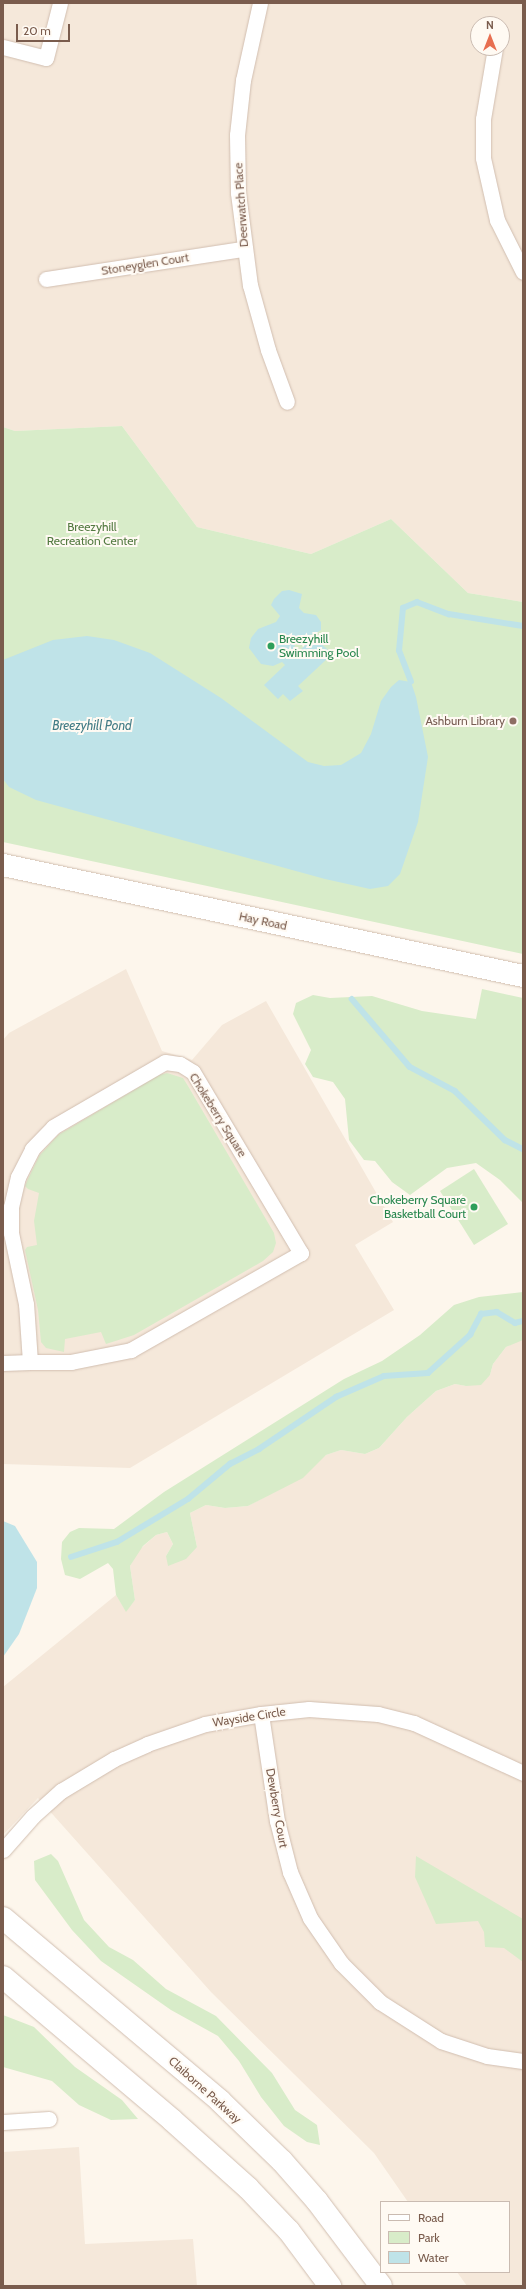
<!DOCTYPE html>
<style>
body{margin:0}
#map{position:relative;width:526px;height:2289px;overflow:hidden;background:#fdf6ec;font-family:Cabin,sans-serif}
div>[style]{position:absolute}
.residential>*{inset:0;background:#f5e8da}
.green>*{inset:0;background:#d8ecc9}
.water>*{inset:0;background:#bfe3e8}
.stream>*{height:5.5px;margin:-2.75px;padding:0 2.75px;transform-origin:2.75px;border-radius:2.75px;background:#bfe3e8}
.roads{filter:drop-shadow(0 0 1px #d1beb0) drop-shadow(0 0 1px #d1beb0)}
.street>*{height:15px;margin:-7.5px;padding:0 7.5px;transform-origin:7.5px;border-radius:7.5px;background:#fff}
.secondary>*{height:22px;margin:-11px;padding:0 11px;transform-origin:11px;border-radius:11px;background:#fff}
.dots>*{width:11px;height:11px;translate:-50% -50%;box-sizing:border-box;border:2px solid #fffaf3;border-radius:50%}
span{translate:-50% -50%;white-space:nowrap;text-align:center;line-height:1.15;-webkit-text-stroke:4px #fffaf3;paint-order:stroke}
.street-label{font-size:12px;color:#7a5c4d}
.park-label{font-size:12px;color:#537a41}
.leisure-label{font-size:12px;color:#27864d}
.left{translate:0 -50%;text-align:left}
.right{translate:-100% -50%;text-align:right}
.education-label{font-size:12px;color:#785e54}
.water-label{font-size:13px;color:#437c86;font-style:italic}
.frame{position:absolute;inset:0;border:4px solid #7a5c4d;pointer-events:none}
.legend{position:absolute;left:380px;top:2201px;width:130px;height:72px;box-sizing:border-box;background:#fffaf3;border:1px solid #cabbb1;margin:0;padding:5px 7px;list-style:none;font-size:12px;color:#7a5c4d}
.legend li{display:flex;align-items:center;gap:8px;height:20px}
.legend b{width:20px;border:1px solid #cabbb1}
.north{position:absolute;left:470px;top:16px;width:40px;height:40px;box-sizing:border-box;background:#fffaf3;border:1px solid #cabbb1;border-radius:50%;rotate:0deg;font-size:11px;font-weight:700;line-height:16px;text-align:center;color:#7a5c4d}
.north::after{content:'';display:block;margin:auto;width:14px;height:18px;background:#e76f51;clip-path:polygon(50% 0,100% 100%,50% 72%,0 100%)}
.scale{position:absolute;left:16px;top:24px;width:54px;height:18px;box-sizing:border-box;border:2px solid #7a5c4d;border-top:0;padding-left:5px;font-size:12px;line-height:14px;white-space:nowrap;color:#7a5c4d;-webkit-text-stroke:3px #fffaf3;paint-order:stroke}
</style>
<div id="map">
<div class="residential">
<div style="clip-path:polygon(evenodd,3px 3px,523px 3px,523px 602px,468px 593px,391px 519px,311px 554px,197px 527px,122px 426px,15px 431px,3px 427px,3px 3px,478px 24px,502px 24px,502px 48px,478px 48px,478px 24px)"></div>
<div style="clip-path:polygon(126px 969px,162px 1051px,192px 1060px,222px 1025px,266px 1001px,393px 1222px,355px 1245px,394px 1310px,130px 1468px,3px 1464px,3px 1040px,9px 1033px)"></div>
<div style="clip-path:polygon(520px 1340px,523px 1340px,523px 2286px,467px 2286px,457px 2272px,509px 2272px,509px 2202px,408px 2202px,374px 2153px,211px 1992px,38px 1798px,3px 1835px,3px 1687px,116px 1595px,126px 1611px,135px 1600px,130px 1566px,139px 1550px,156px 1535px,167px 1532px,173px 1544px,166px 1556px,197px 1547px,190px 1513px,206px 1505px,225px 1508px,248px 1506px,272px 1493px,326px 1455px,341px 1450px,365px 1454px,379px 1448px,407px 1417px,436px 1391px,455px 1384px,466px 1386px,490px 1375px,493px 1364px,506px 1347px)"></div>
<div style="clip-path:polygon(79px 2147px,85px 2244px,193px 2239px,197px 2286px,3px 2286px,3px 2152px)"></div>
</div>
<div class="green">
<div style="clip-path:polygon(122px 426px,197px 527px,311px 554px,391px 519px,468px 593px,523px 602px,523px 954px,3px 842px,3px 427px,15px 431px)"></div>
<div style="clip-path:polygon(482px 989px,523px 998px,523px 1203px,500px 1180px,476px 1163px,447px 1168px,410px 1195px,392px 1182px,375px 1161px,364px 1160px,349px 1140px,345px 1099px,333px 1082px,313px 1077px,305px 1064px,311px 1050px,293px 1014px,296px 1003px,313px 995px,330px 998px,372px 996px,422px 1011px,476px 1019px)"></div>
<div style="clip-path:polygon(167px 1073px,183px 1078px,188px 1086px,274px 1233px,276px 1243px,273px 1252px,263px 1261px,134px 1335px,106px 1344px,101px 1332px,65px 1339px,64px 1352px,46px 1348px,41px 1342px,38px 1310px,25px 1250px,27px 1247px,37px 1245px,34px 1221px,39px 1193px,28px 1189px,25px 1186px,27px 1181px,39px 1156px,58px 1135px,159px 1075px)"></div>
<div style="clip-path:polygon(474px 1169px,508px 1224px,474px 1245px,440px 1191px)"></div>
<div style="clip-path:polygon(523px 1292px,523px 1340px,506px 1347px,493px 1364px,490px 1375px,481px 1385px,466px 1386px,455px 1384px,436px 1391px,407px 1417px,379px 1448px,365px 1454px,341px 1450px,326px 1455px,303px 1478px,248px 1506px,225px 1508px,206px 1505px,190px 1513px,197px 1547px,186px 1559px,168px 1566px,166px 1556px,173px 1544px,167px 1532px,156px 1535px,143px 1546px,130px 1566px,135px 1600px,126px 1612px,116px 1595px,113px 1569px,108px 1563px,80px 1579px,65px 1575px,61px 1559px,62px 1542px,70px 1532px,79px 1528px,114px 1529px,164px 1492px,344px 1379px,382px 1361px,420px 1335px,454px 1305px,479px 1297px)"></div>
<div style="clip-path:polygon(51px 1854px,58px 1861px,84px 1920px,109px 1947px,133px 1960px,166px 1989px,216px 2016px,272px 2073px,295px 2110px,317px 2125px,320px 2145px,307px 2142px,284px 2126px,261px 2097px,239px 2061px,218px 2036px,171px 2010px,101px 1961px,72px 1930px,35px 1880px,34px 1861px)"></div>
<div style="clip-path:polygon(416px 1856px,523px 1919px,523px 1962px,504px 1948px,485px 1947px,484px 1932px,478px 1921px,436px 1924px,415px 1877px)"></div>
<div style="clip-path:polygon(3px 2015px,34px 2027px,75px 2067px,122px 2100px,138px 2119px,111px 2120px,79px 2105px,52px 2081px,3px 2067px)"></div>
</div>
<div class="water">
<div style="clip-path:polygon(289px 590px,302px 594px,299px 608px,304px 613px,316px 615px,321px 622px,321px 630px,315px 634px,296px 637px,294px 650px,297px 653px,314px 637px,328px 650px,324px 655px,328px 658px,298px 686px,303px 691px,290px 701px,283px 694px,278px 699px,264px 685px,285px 665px,282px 662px,273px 666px,261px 664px,249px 648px,251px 638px,258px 629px,276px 622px,280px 616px,271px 605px,274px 599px,282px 591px)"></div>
<div style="clip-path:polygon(87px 636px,114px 640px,150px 653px,221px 698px,308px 762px,324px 766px,341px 765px,361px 753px,371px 734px,381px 701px,391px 687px,399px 680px,411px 682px,416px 697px,428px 757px,418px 822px,400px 874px,388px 886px,370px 889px,325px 879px,36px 800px,9px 787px,3px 779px,3px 660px,53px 640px)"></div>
<div style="clip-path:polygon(3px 1521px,15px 1526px,37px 1562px,37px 1588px,19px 1634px,3px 1657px)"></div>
</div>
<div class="stream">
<div style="left:411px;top:682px;width:33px;rotate:-111deg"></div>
<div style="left:399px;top:651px;width:43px;rotate:-84.7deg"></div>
<div style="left:403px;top:608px;width:15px;rotate:-23deg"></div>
<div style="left:417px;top:602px;width:34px;rotate:21deg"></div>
<div style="left:449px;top:614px;width:75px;rotate:9.2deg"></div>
<div style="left:352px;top:999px;width:89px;rotate:49.5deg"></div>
<div style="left:410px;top:1067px;width:51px;rotate:28.1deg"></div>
<div style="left:455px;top:1091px;width:70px;rotate:44.4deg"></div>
<div style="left:505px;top:1140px;width:20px;rotate:27deg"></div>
<div style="left:71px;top:1557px;width:48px;rotate:-18.1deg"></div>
<div style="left:117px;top:1542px;width:83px;rotate:-31.2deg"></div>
<div style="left:188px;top:1499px;width:55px;rotate:-39.8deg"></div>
<div style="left:230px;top:1464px;width:33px;rotate:-27deg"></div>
<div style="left:259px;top:1449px;width:93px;rotate:-34deg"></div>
<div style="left:336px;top:1397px;width:52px;rotate:-23.6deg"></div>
<div style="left:384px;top:1376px;width:44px;rotate:-3.9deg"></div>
<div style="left:428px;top:1373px;width:57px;rotate:-42.1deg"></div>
<div style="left:470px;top:1335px;width:24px;rotate:-62deg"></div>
<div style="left:481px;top:1314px;width:16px;rotate:-7deg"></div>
<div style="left:497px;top:1312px;width:21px;rotate:31deg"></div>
<div style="left:515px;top:1323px;width:8px;rotate:-14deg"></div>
</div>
<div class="roads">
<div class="street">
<div style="left:260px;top:3px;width:79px;rotate:102.4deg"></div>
<div style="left:243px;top:80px;width:55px;rotate:96.2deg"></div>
<div style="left:237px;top:135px;width:58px;rotate:89deg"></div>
<div style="left:238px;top:193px;width:93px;rotate:82.6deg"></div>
<div style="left:250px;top:285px;width:67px;rotate:74.5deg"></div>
<div style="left:268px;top:350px;width:55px;rotate:69.9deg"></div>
<div style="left:3px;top:47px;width:44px;rotate:14.3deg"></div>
<div style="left:46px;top:58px;width:57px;rotate:-75.7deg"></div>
<div style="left:495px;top:48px;width:72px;rotate:99.6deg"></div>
<div style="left:483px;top:119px;width:39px;rotate:90deg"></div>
<div style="left:483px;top:158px;width:64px;rotate:77.3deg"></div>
<div style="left:497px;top:220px;width:58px;rotate:63.4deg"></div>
<div style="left:46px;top:279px;width:199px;rotate:-8.7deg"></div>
<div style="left:165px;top:1062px;width:15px;rotate:8deg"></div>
<div style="left:180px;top:1064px;width:15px;rotate:32deg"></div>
<div style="left:193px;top:1072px;width:211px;rotate:59.2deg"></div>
<div style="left:301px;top:1253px;width:196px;rotate:150.3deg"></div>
<div style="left:131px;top:1350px;width:61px;rotate:168.7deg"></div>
<div style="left:71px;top:1362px;width:41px;rotate:180deg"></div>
<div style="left:30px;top:1362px;width:58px;rotate:-93.9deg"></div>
<div style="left:26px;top:1304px;width:73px;rotate:-101.9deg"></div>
<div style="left:11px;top:1233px;width:26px;rotate:-90deg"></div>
<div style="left:11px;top:1207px;width:31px;rotate:-77deg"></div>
<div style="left:18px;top:1177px;width:31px;rotate:-63deg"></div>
<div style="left:32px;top:1149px;width:30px;rotate:-46deg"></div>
<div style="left:53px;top:1127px;width:129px;rotate:-30.1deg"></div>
<div style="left:3px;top:1363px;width:27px;rotate:-2deg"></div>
<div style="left:261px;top:1714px;width:108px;rotate:81.5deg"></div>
<div style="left:277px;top:1821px;width:53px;rotate:75.7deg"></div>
<div style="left:290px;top:1872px;width:50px;rotate:66.5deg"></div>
<div style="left:310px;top:1918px;width:55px;rotate:55.4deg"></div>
<div style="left:341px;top:1963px;width:55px;rotate:45deg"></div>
<div style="left:380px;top:2002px;width:72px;rotate:32.6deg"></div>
<div style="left:441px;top:2041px;width:48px;rotate:18.1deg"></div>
<div style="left:487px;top:2056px;width:36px;rotate:8deg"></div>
<div style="left:3px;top:1850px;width:45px;rotate:-48.6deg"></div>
<div style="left:33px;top:1816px;width:38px;rotate:-42deg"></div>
<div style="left:61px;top:1791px;width:62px;rotate:-31.1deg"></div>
<div style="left:114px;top:1759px;width:36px;rotate:-24deg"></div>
<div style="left:147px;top:1744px;width:61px;rotate:-19deg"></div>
<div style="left:205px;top:1724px;width:57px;rotate:-10.1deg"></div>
<div style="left:261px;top:1714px;width:48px;rotate:-5.9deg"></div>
<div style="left:309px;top:1709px;width:69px;rotate:4.1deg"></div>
<div style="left:378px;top:1714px;width:37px;rotate:14deg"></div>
<div style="left:414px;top:1723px;width:120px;rotate:24.6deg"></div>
<div style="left:3px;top:2122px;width:46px;rotate:-3.7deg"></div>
</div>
<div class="secondary">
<div style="left:3px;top:865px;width:532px;rotate:12.05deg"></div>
<div style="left:3px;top:1918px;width:284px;rotate:40.1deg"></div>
<div style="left:220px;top:2101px;width:86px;rotate:44.1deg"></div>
<div style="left:282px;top:2161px;width:53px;rotate:48.8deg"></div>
<div style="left:317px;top:2201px;width:106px;rotate:53deg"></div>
<div style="left:3px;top:1977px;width:221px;rotate:40.2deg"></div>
<div style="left:172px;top:2120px;width:102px;rotate:41.8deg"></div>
<div style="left:248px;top:2188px;width:59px;rotate:46.4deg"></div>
<div style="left:289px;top:2231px;width:69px;rotate:53.3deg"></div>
</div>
</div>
<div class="dots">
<div style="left:271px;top:646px;background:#2e9e5b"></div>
<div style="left:513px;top:721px;background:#8d6e63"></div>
<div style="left:474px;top:1207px;background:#2e9e5b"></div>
</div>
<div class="street-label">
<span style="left:241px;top:205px;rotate:-94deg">Deerwatch Place</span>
<span style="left:145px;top:264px;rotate:-9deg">Stoneyglen Court</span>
<span style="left:263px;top:921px;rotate:12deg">Hay Road</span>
<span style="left:218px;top:1115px;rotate:58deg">Chokeberry Square</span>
<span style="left:249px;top:1717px;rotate:-9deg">Wayside Circle</span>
<span style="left:277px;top:1808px;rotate:80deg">Dewberry Court</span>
<span style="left:205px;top:2090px;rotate:42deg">Claiborne Parkway</span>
</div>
<div class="park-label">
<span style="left:92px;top:534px">Breezyhill<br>Recreation Center</span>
</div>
<div class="leisure-label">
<span class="left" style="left:279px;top:646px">Breezyhill<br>Swimming Pool</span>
<span class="right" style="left:466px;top:1207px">Chokeberry Square<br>Basketball Court</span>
</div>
<div class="education-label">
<span class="right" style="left:505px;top:721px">Ashburn Library</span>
</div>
<div class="water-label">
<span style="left:92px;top:725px">Breezyhill Pond</span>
</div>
<div class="frame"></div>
<ul class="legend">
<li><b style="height:5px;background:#fff"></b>Road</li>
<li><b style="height:11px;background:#d8ecc9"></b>Park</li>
<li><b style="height:11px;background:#bfe3e8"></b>Water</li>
</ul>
<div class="north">N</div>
<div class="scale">20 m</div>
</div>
